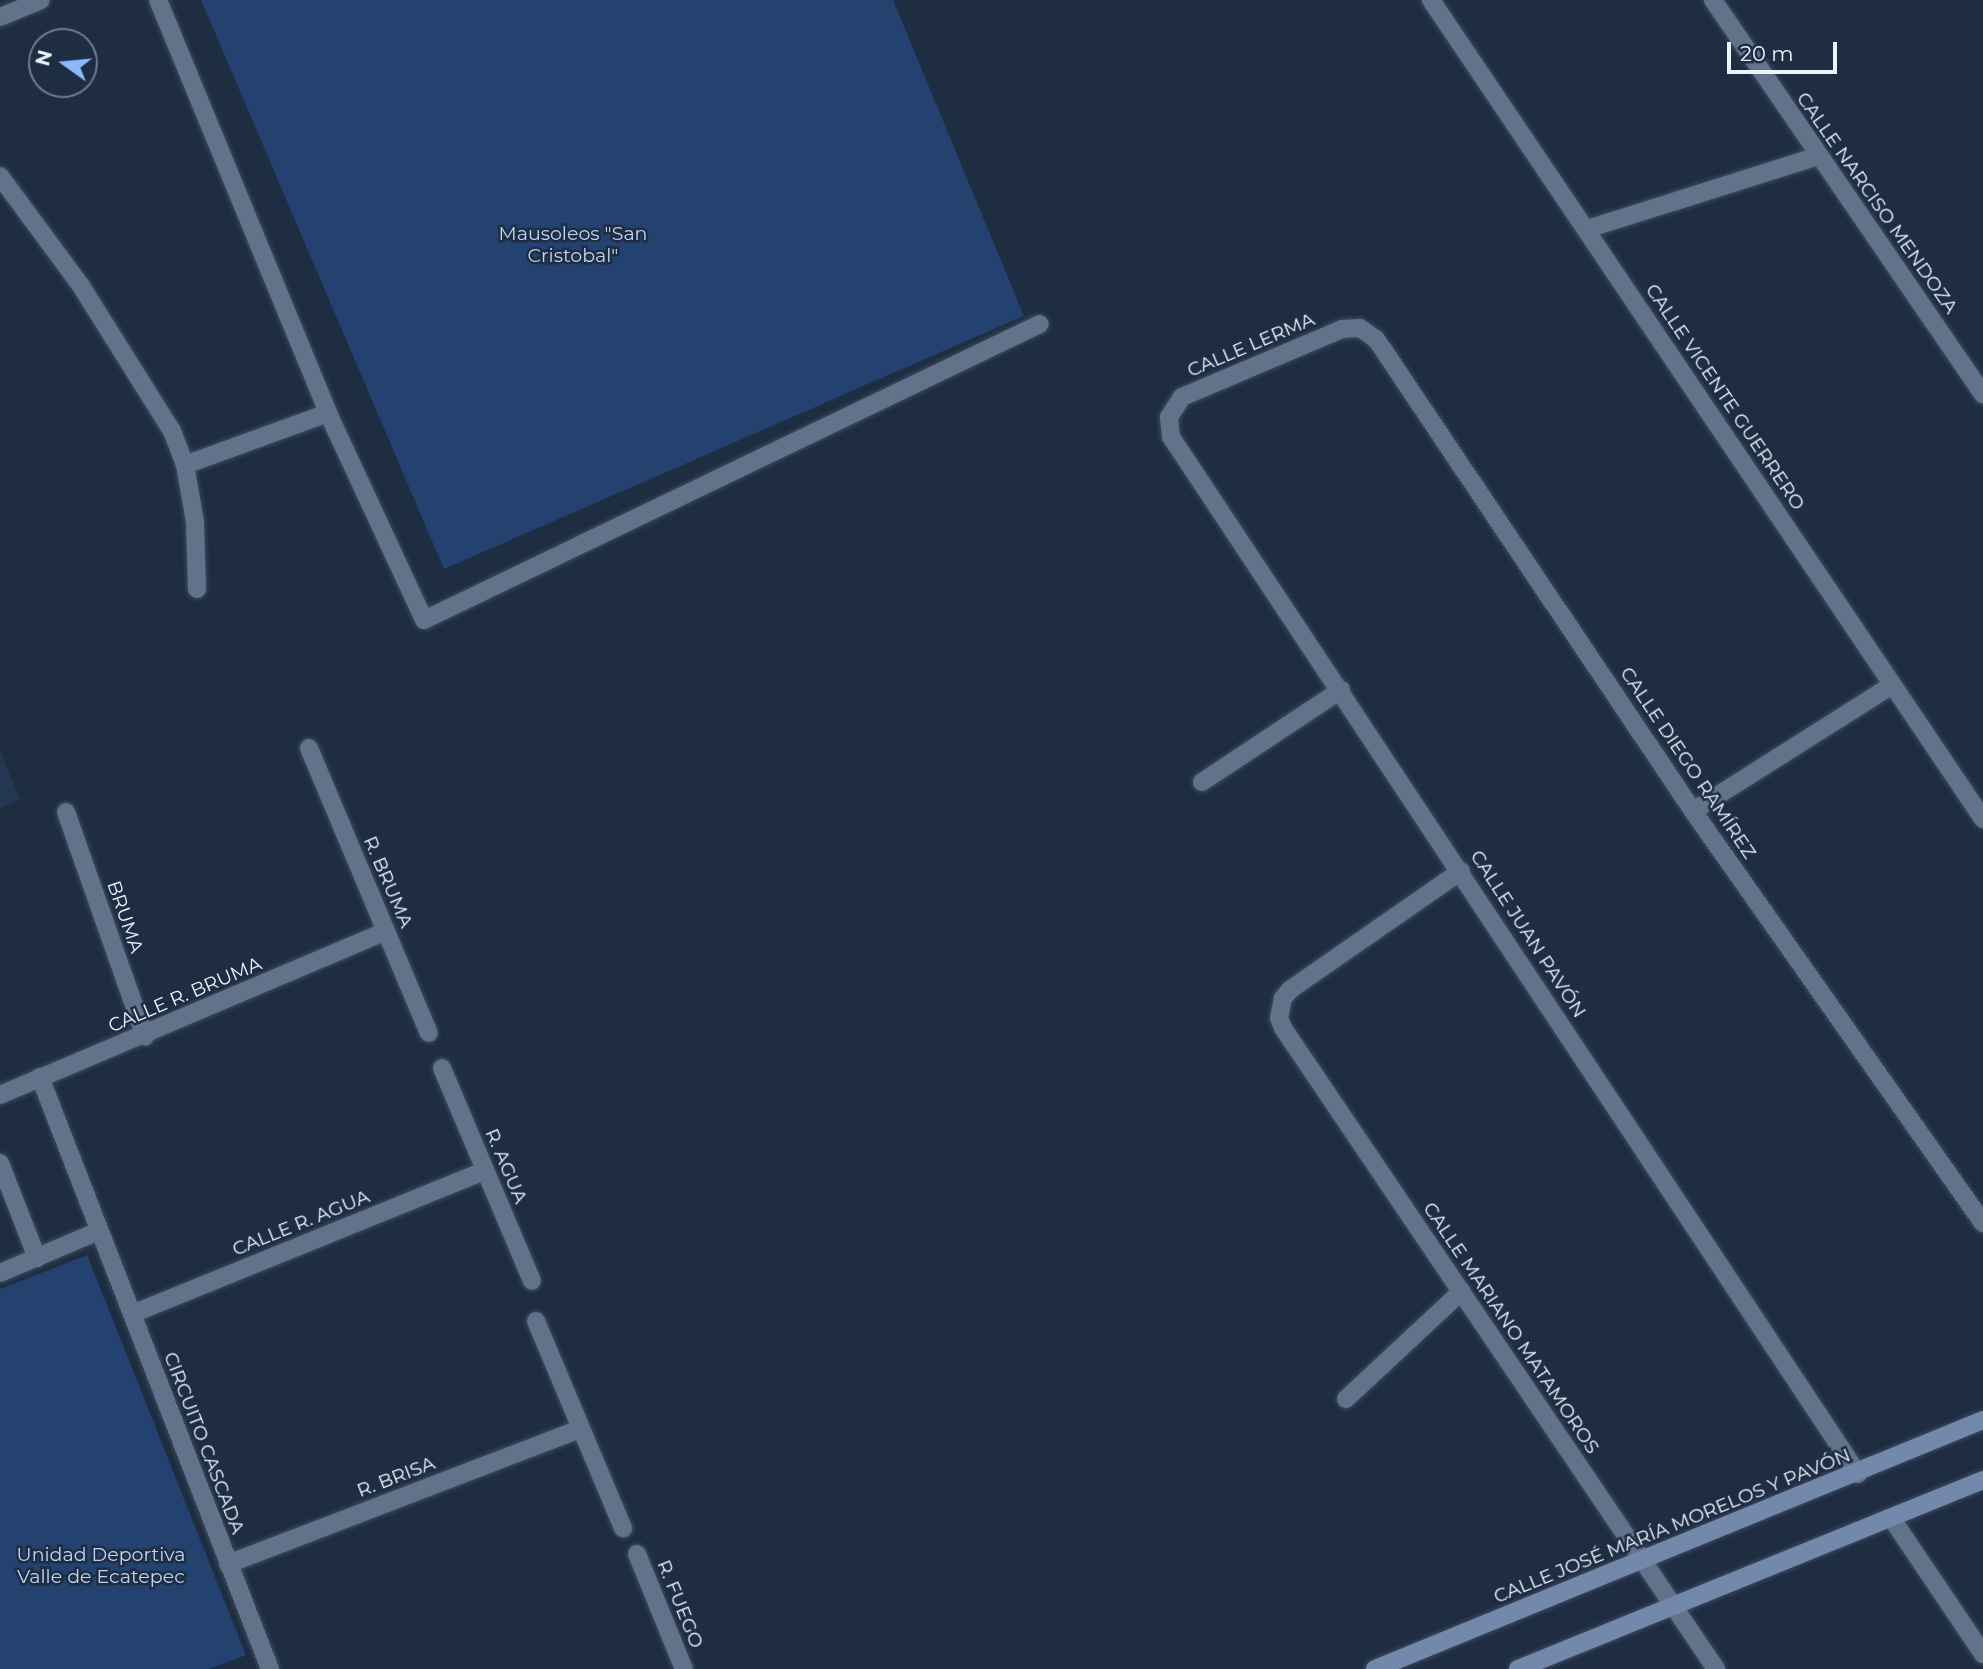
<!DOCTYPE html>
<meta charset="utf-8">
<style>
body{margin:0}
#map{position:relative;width:1983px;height:1669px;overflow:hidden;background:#1e2d42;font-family:Montserrat,sans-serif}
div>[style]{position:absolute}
.built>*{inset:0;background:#243752}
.green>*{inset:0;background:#23426f}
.roads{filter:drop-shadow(0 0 2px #3e4a5c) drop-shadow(0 0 2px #3e4a5c)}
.lane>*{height:18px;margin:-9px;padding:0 9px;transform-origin:9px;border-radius:9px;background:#61728b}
.street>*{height:18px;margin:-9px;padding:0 9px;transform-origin:9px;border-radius:9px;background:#61728b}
.secondary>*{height:18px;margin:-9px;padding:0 9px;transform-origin:9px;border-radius:9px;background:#7289ab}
span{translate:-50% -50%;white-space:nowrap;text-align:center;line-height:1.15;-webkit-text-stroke:5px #1e2d42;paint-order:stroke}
.street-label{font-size:19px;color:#ebf3ff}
.park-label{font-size:19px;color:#bed4f4}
.north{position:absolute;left:28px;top:28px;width:70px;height:70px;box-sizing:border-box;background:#1e2d42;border:2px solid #707c8e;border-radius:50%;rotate:285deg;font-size:19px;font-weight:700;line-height:28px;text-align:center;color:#ebf3ff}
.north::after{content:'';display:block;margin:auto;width:24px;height:32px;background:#8bb9fc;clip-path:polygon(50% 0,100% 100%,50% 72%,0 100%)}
.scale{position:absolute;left:1727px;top:42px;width:110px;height:32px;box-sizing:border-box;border:4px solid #ebf3ff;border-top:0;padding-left:9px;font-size:21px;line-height:24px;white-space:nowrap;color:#ebf3ff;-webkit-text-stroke:5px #1e2d42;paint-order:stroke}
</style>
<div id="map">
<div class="built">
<div style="clip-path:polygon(0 750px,20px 800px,0 808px)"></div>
</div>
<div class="green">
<div style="clip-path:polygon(201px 0,893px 0,1024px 316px,444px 569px)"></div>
<div style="clip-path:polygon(87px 1255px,246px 1655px,209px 1669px,0 1669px,0 1289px)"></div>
</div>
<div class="roads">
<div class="lane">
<div style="left:158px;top:0;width:447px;rotate:67.6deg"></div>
<div style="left:328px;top:413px;width:228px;rotate:65.1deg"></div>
<div style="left:424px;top:620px;width:683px;rotate:-25.67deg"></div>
<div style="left:0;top:17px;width:44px;rotate:-22.5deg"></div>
<div style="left:0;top:176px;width:137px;rotate:53.6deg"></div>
<div style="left:81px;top:286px;width:171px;rotate:57.9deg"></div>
<div style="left:172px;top:431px;width:36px;rotate:69deg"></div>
<div style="left:185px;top:465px;width:58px;rotate:80deg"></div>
<div style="left:195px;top:522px;width:67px;rotate:88.3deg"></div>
<div style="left:185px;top:465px;width:152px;rotate:-20deg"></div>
</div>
<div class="street">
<div style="left:1431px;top:0;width:988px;rotate:56.02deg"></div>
<div style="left:1713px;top:0;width:478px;rotate:55.6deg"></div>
<div style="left:1587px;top:229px;width:243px;rotate:-17.5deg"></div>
<div style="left:309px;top:748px;width:309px;rotate:67.2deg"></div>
<div style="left:1202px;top:782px;width:167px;rotate:-33.5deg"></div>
<div style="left:1693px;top:811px;width:236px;rotate:-32.3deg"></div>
<div style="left:66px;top:812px;width:238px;rotate:70.6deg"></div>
<div style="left:1461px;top:871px;width:208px;rotate:145.2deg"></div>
<div style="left:1290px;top:990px;width:11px;rotate:131deg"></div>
<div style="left:1283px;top:998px;width:20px;rotate:101deg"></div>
<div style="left:1279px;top:1018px;width:11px;rotate:68deg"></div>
<div style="left:1283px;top:1028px;width:774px;rotate:55.96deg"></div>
<div style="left:442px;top:1068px;width:231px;rotate:67.1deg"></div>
<div style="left:40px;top:1077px;width:635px;rotate:68.77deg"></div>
<div style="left:0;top:1095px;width:419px;rotate:-23deg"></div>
<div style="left:0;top:1163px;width:102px;rotate:68.7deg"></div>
<div style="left:0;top:1273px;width:108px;rotate:-23deg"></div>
<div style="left:132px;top:1314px;width:381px;rotate:-22.1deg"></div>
<div style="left:536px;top:1321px;width:225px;rotate:67.2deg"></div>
<div style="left:1346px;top:1399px;width:158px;rotate:-43deg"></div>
<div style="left:1858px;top:1474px;width:1244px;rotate:-123.52deg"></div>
<div style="left:1171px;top:437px;width:20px;rotate:-96deg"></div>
<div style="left:1169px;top:417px;width:24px;rotate:-57deg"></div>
<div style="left:1182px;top:397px;width:174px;rotate:-23deg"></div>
<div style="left:1342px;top:329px;width:18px;rotate:-3deg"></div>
<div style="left:1360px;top:328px;width:19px;rotate:35deg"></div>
<div style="left:1376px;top:339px;width:569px;rotate:56.11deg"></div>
<div style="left:1693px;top:811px;width:504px;rotate:54.86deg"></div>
<div style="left:1892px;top:1519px;width:163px;rotate:56deg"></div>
<div style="left:637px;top:1554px;width:124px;rotate:67.8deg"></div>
<div style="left:228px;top:1564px;width:376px;rotate:-21deg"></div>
</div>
<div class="secondary">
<div style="left:1375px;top:1669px;width:657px;rotate:-22.27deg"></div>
<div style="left:1518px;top:1669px;width:502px;rotate:-22.12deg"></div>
</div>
</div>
<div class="street-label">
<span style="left:1877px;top:203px;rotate:55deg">CALLE NARCISO MENDOZA</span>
<span style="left:1251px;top:345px;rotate:-23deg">CALLE LERMA</span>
<span style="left:1725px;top:397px;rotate:56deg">CALLE VICENTE GUERRERO</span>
<span style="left:1688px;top:763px;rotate:56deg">CALLE DIEGO RAMÍREZ</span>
<span style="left:388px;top:882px;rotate:67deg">R. BRUMA</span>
<span style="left:125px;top:917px;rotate:71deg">BRUMA</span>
<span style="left:1528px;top:934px;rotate:57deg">CALLE JUAN PAVÓN</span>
<span style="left:185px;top:995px;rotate:-23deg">CALLE R. BRUMA</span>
<span style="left:506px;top:1166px;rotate:67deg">R. AGUA</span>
<span style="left:301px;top:1223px;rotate:-22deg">CALLE R. AGUA</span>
<span style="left:1511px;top:1328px;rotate:56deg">CALLE MARIANO MATAMOROS</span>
<span style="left:204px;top:1443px;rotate:69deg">CIRCUITO CASCADA</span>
<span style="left:396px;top:1477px;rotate:-21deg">R. BRISA</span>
<span style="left:1672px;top:1526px;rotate:-22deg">CALLE JOSÉ MARÍA MORELOS Y PAVÓN</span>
<span style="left:680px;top:1604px;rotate:68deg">R. FUEGO</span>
</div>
<div class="park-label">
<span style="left:573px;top:245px">Mausoleos "San<br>Cristobal"</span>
<span style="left:101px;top:1566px">Unidad Deportiva<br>Valle de Ecatepec</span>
</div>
<div class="north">N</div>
<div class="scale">20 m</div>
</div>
